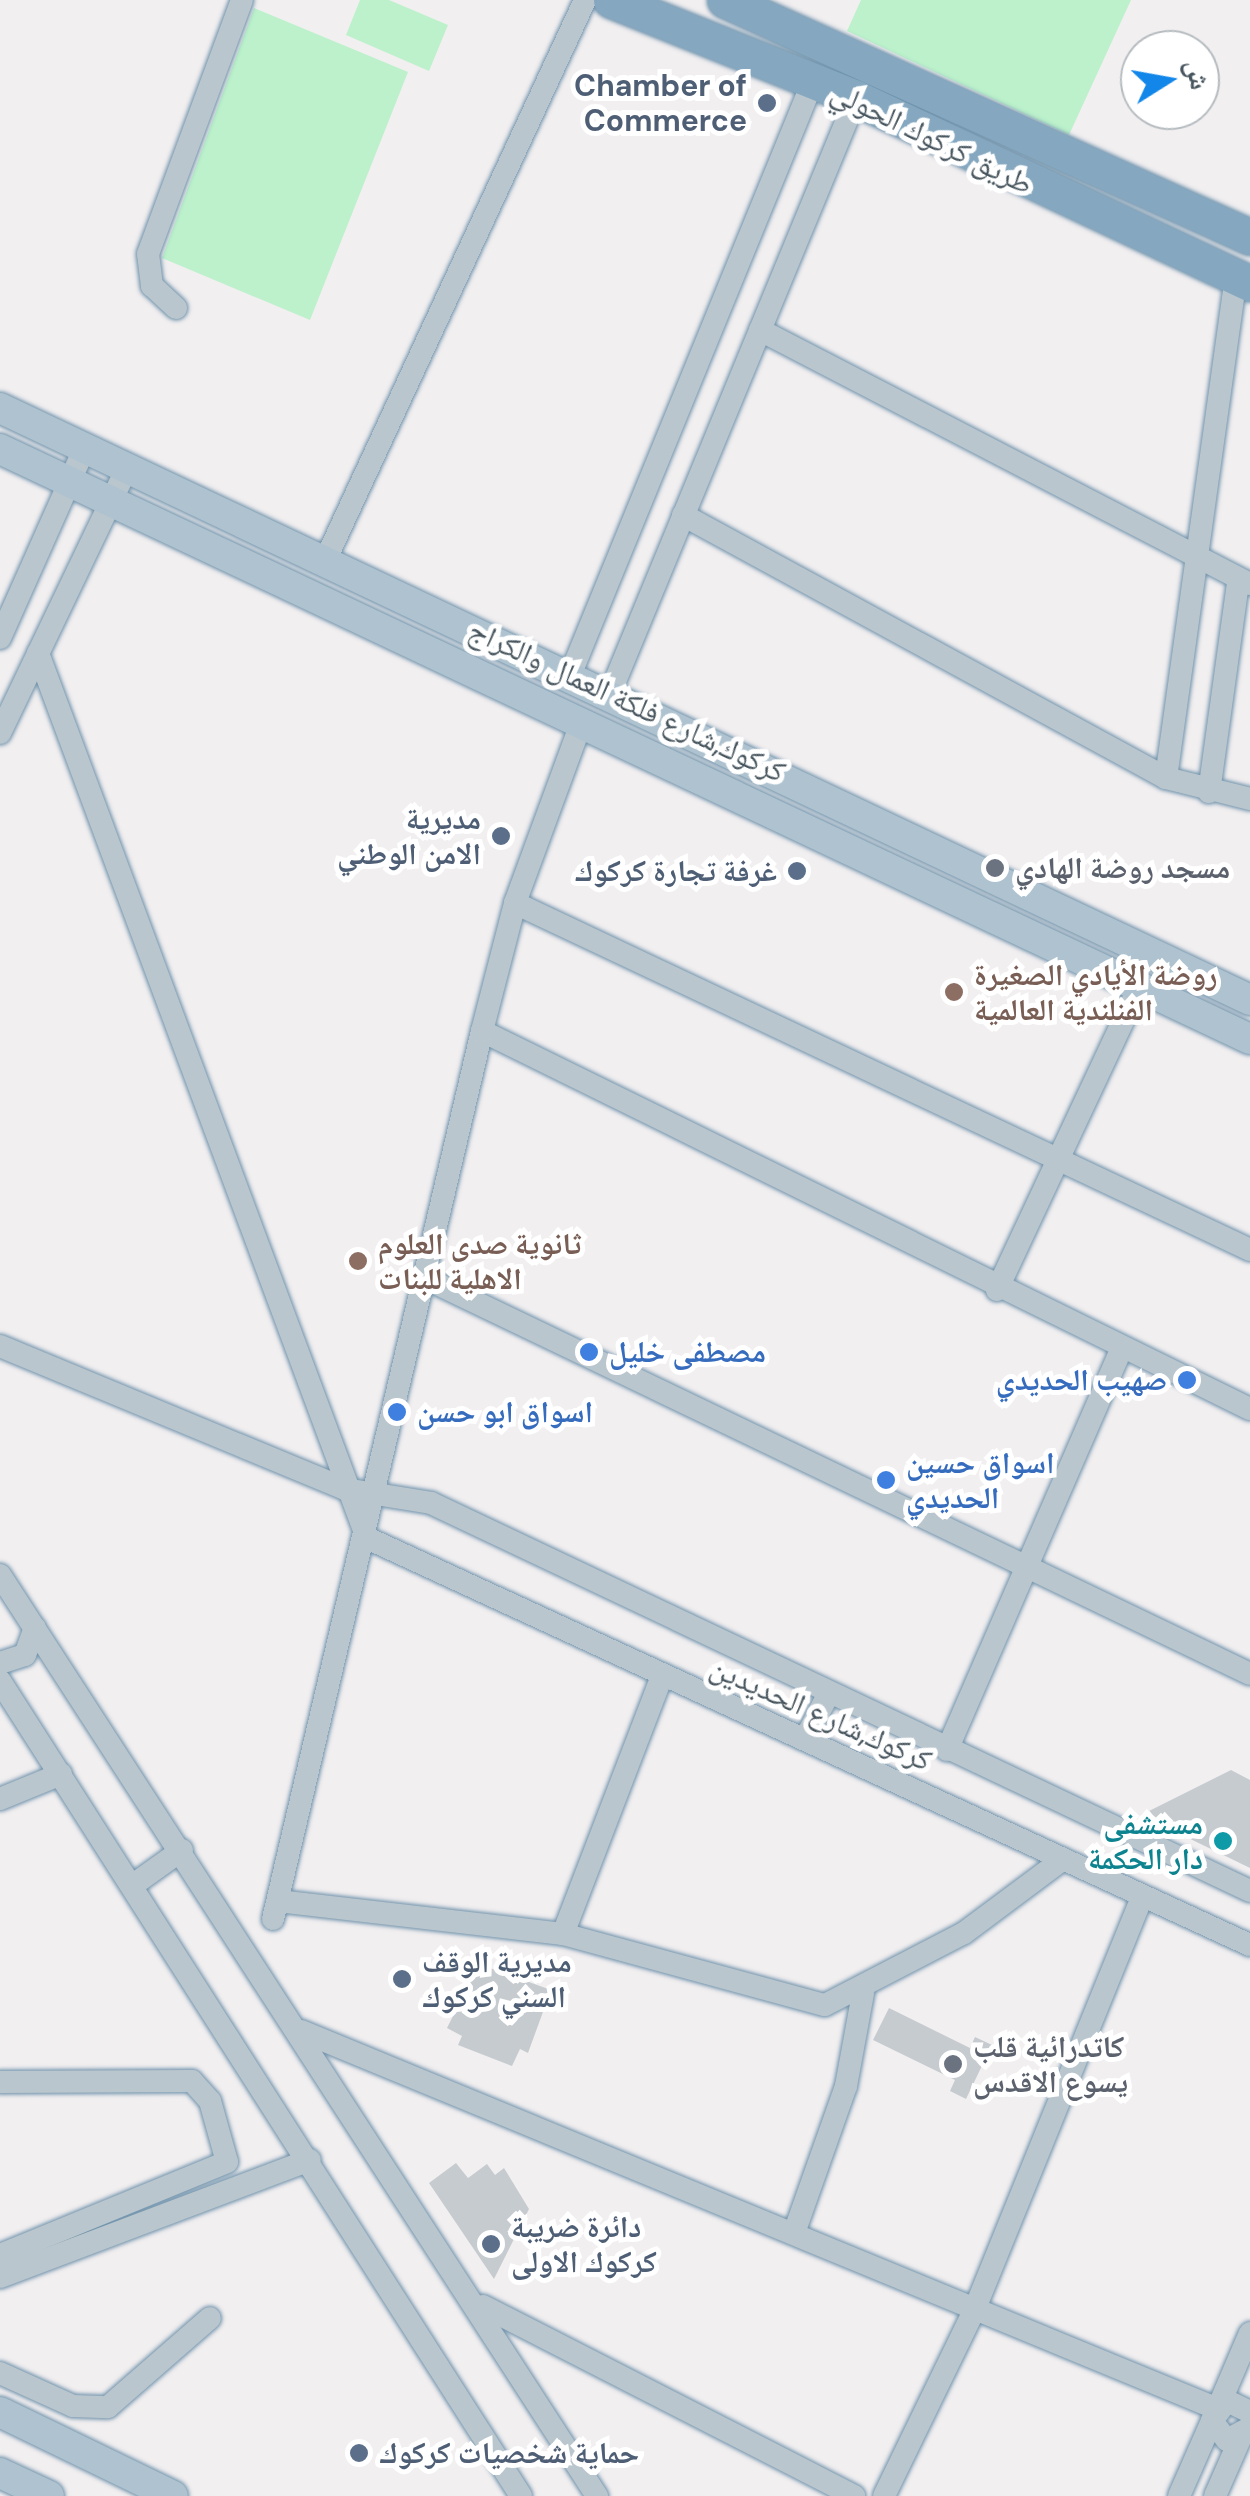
<!DOCTYPE html>
<meta charset="utf-8">
<style>
body{margin:0}
#map{position:relative;width:1250px;height:2496px;overflow:hidden;background:#f2eff0;font-family:"DM Sans","Noto Naskh Arabic",sans-serif}
div>[style]{position:absolute}
.green>*{inset:0;background:#bcf1cb}
.building>*{inset:0;background:#c6cbcf}
.roads{filter:drop-shadow(0 0 2px #7093ac) drop-shadow(0 0 2px #7093ac)}
.minor>*{height:22px;margin:-11px;padding:0 11px;transform-origin:11px;border-radius:11px;background:#bac6cd}
.major>*{height:30px;margin:-15px;padding:0 15px;transform-origin:15px;border-radius:15px;background:#aec2cf}
.highway>*{height:35px;margin:-17.5px;padding:0 17.5px;transform-origin:17.5px;border-radius:17.5px;background:#85a8c0}
.dots>*{width:28px;height:28px;translate:-50% -50%;box-sizing:border-box;border:5px solid #fff;border-radius:50%}
span{translate:-50% -50%;white-space:nowrap;text-align:center;line-height:1.15;-webkit-text-stroke:10px #fff;paint-order:stroke}
.service-label{font-size:30px;color:#4e5e75;font-weight:700}
.right{translate:-100% -50%;text-align:right}
.left{translate:0 -50%;text-align:left}
.street-label{font-size:30px;color:#47555e}
.worship-label{font-size:30px;color:#5b616d;font-weight:700}
.education-label{font-size:30px;color:#785e54;font-weight:700}
.shop-label{font-size:30px;color:#366cbe;font-weight:700}
.culture-label{font-size:30px;color:#0d838f;font-weight:700}
.north{position:absolute;left:1120px;top:30px;width:100px;height:100px;box-sizing:border-box;background:#fff;border:2px solid #b5bbbf;border-radius:50%;rotate:79deg;font-size:28px;font-weight:700;line-height:40px;text-align:center;color:#47555e}
.north::after{content:'';display:block;margin:auto;width:35px;height:45px;background:#1287e9;clip-path:polygon(50% 0,100% 100%,50% 72%,0 100%)}
</style>
<div id="map">
<div class="green">
<div style="clip-path:polygon(360px 0,389px 0,448px 25px,429px 71px,346px 35px)"></div>
<div style="clip-path:polygon(861px 0,1131px 0,1069px 135px,847px 31px)"></div>
<div style="clip-path:polygon(254px 8px,408px 72px,310px 320px,162px 258px)"></div>
</div>
<div class="building">
<div style="clip-path:polygon(1231px 1770px,1250px 1780px,1250px 1868px,1141px 1815px)"></div>
<div style="clip-path:polygon(479px 1964px,551px 1990px,528px 2053px,520px 2049px,512px 2066px,458px 2045px,462px 2036px,447px 2028px)"></div>
<div style="clip-path:polygon(889px 2008px,970px 2048px,975px 2037px,992px 2045px,966px 2099px,950px 2091px,955px 2080px,873px 2040px)"></div>
<div style="clip-path:polygon(456px 2163px,468px 2178px,487px 2164px,495px 2175px,504px 2168px,529px 2209px,494px 2279px,429px 2183px)"></div>
</div>
<div class="roads">
<div class="minor">
<div style="left:176px;top:308px;width:33px;rotate:-137deg"></div>
<div style="left:152px;top:286px;width:32px;rotate:-97deg"></div>
<div style="left:148px;top:254px;width:271px;rotate:-69.7deg"></div>
<div style="left:760px;top:330px;width:552px;rotate:27.4deg"></div>
<div style="left:683px;top:515px;width:550px;rotate:28.57deg"></div>
<div style="left:1166px;top:778px;width:87px;rotate:14deg"></div>
<div style="left:325px;top:561px;width:618px;rotate:-65.13deg"></div>
<div style="left:0;top:638px;width:209px;rotate:-66deg"></div>
<div style="left:38px;top:653px;width:944px;rotate:69.61deg"></div>
<div style="left:367px;top:1538px;width:972px;rotate:24.75deg"></div>
<div style="left:571px;top:673px;width:640px;rotate:-67.77deg"></div>
<div style="left:611px;top:691px;width:642px;rotate:-67.55deg"></div>
<div style="left:0;top:733px;width:294px;rotate:-64.4deg"></div>
<div style="left:1166px;top:778px;width:506px;rotate:-82.05deg"></div>
<div style="left:1209px;top:792px;width:212px;rotate:-82.1deg"></div>
<div style="left:515px;top:903px;width:813px;rotate:25.27deg"></div>
<div style="left:482px;top:1031px;width:856px;rotate:26.21deg"></div>
<div style="left:423px;top:1277px;width:917px;rotate:25.64deg"></div>
<div style="left:997px;top:1290px;width:337px;rotate:-64.9deg"></div>
<div style="left:0;top:1346px;width:373px;rotate:22.5deg"></div>
<div style="left:345px;top:1489px;width:87px;rotate:9.2deg"></div>
<div style="left:431px;top:1503px;width:906px;rotate:25.35deg"></div>
<div style="left:0;top:1575px;width:1098px;rotate:57.05deg"></div>
<div style="left:0;top:1663px;width:26px;rotate:-18deg"></div>
<div style="left:25px;top:1655px;width:29px;rotate:-70deg"></div>
<div style="left:0;top:1681px;width:967px;rotate:57.41deg"></div>
<div style="left:805px;top:1739px;width:52px;rotate:-62.4deg"></div>
<div style="left:947px;top:1750px;width:436px;rotate:-66.5deg"></div>
<div style="left:0;top:1799px;width:66px;rotate:-22.3deg"></div>
<div style="left:133px;top:1885px;width:60px;rotate:-35.5deg"></div>
<div style="left:278px;top:1901px;width:287px;rotate:6.6deg"></div>
<div style="left:563px;top:1934px;width:271px;rotate:15.2deg"></div>
<div style="left:825px;top:2005px;width:157px;rotate:-27.4deg"></div>
<div style="left:964px;top:1933px;width:122px;rotate:-36.7deg"></div>
<div style="left:273px;top:1919px;width:912px;rotate:-76.76deg"></div>
<div style="left:482px;top:1031px;width:132px;rotate:-75.5deg"></div>
<div style="left:515px;top:903px;width:189px;rotate:-69.8deg"></div>
<div style="left:563px;top:1934px;width:276px;rotate:-69deg"></div>
<div style="left:301px;top:2031px;width:989px;rotate:22.41deg"></div>
<div style="left:0;top:2082px;width:192px;rotate:-0.3deg"></div>
<div style="left:192px;top:2081px;width:27px;rotate:48deg"></div>
<div style="left:210px;top:2101px;width:63px;rotate:74.4deg"></div>
<div style="left:227px;top:2162px;width:245px;rotate:157.7deg"></div>
<div style="left:794px;top:2233px;width:156px;rotate:-70.5deg"></div>
<div style="left:846px;top:2086px;width:95px;rotate:-79.6deg"></div>
<div style="left:0;top:2277px;width:331px;rotate:-20.7deg"></div>
<div style="left:483px;top:2306px;width:417px;rotate:27.1deg"></div>
<div style="left:0;top:2373px;width:80px;rotate:24.3deg"></div>
<div style="left:73px;top:2406px;width:35px;rotate:2deg"></div>
<div style="left:108px;top:2407px;width:135px;rotate:-41.1deg"></div>
<div style="left:1220px;top:2403px;width:76px;rotate:-66.8deg"></div>
<div style="left:1250px;top:2412px;width:25px;rotate:-154deg"></div>
<div style="left:1227px;top:2401px;width:25px;rotate:127deg"></div>
<div style="left:1212px;top:2421px;width:24px;rotate:52deg"></div>
<div style="left:1227px;top:2440px;width:26px;rotate:-28deg"></div>
<div style="left:884px;top:2496px;width:206px;rotate:-64.1deg"></div>
<div style="left:974px;top:2311px;width:447px;rotate:-67.9deg"></div>
<div style="left:1179px;top:2496px;width:82px;rotate:-66.3deg"></div>
<div style="left:1215px;top:2496px;width:62px;rotate:-66.3deg"></div>
</div>
<div class="major">
<div style="left:0;top:408px;width:1383px;rotate:25.34deg"></div>
<div style="left:0;top:449px;width:1382px;rotate:25.27deg"></div>
<div style="left:0;top:2412px;width:192px;rotate:25.9deg"></div>
<div style="left:0;top:2473px;width:54px;rotate:25.1deg"></div>
</div>
<div class="highway">
<div style="left:611px;top:0;width:264px;rotate:21.8deg"></div>
<div style="left:856px;top:98px;width:435px;rotate:25.2deg"></div>
<div style="left:725px;top:0;width:576px;rotate:24.3deg"></div>
</div>
</div>
<div class="dots">
<div style="left:767px;top:103px;background:#5c6f8a"></div>
<div style="left:501px;top:836px;background:#5c6f8a"></div>
<div style="left:995px;top:868px;background:#6b7280"></div>
<div style="left:797px;top:871px;background:#5c6f8a"></div>
<div style="left:954px;top:992px;background:#8d6e63"></div>
<div style="left:358px;top:1261px;background:#8d6e63"></div>
<div style="left:589px;top:1352px;background:#3f7fe0"></div>
<div style="left:1187px;top:1380px;background:#3f7fe0"></div>
<div style="left:397px;top:1412px;background:#3f7fe0"></div>
<div style="left:886px;top:1480px;background:#3f7fe0"></div>
<div style="left:1223px;top:1841px;background:#0f9aa8"></div>
<div style="left:402px;top:1979px;background:#5c6f8a"></div>
<div style="left:953px;top:2064px;background:#6b7280"></div>
<div style="left:491px;top:2244px;background:#5c6f8a"></div>
<div style="left:359px;top:2453px;background:#5c6f8a"></div>
</div>
<div class="service-label">
<span class="right" style="left:747px;top:103px">Chamber of<br>Commerce</span>
<span class="right" style="left:481px;top:836px">مديرية<br>الامن الوطني</span>
<span class="right" style="left:777px;top:871px">غرفة تجارة كركوك</span>
<span class="left" style="left:422px;top:1979px">مديرية الوقف<br>السني كركوك</span>
<span class="left" style="left:511px;top:2244px">دائرة ضريبة<br>كركوك الاولى</span>
<span class="left" style="left:379px;top:2453px">حماية شخصيات كركوك</span>
</div>
<div class="street-label">
<span style="left:932px;top:138px;rotate:26deg">طريق كركوك الحولي</span>
<span style="left:627px;top:701px;rotate:25deg">كركوك,شارع فلكة العمال والكراج</span>
<span style="left:821px;top:1714px;rotate:24deg">كركوك,شارع الحديدين</span>
</div>
<div class="worship-label">
<span class="left" style="left:1015px;top:868px">مسجد روضة الهادي</span>
<span class="left" style="left:973px;top:2064px">كاتدرائية قلب<br>يسوع الاقدس</span>
</div>
<div class="education-label">
<span class="left" style="left:974px;top:992px">روضة الأيادي الصغيرة<br>الفنلندية العالمية</span>
<span class="left" style="left:378px;top:1261px">ثانوية صدى العلوم<br>الاهلية للبنات</span>
</div>
<div class="shop-label">
<span class="left" style="left:609px;top:1352px">مصطفى خليل</span>
<span class="right" style="left:1167px;top:1380px">صهيب الحديدي</span>
<span class="left" style="left:417px;top:1412px">اسواق ابو حسن</span>
<span class="left" style="left:906px;top:1480px">اسواق حسين<br>الحديدي</span>
</div>
<div class="culture-label">
<span class="right" style="left:1203px;top:1841px">مستشفى<br>دار الحكمة</span>
</div>
<div class="north">ش</div>
</div>
